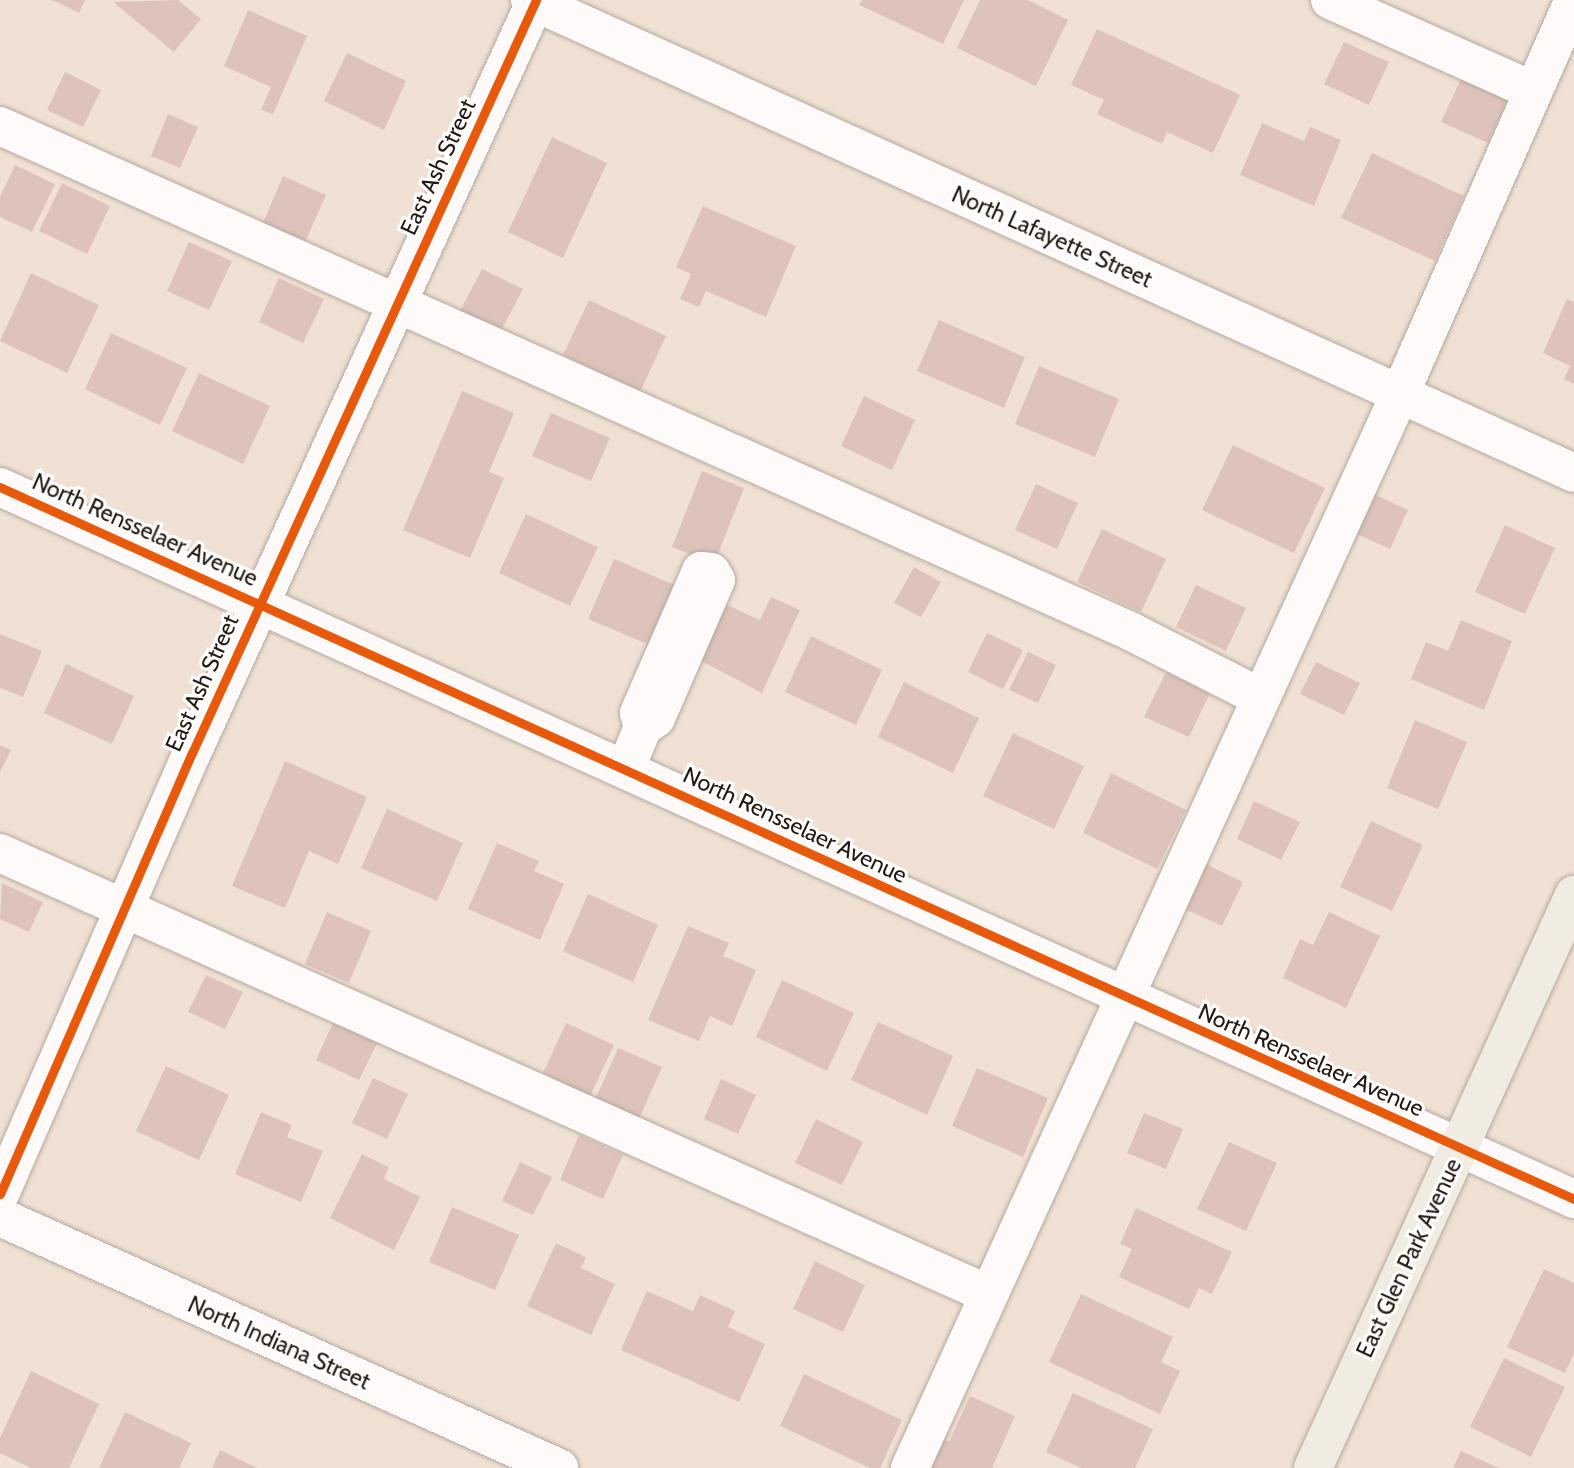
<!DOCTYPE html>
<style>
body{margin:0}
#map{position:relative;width:1574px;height:1468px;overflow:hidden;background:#f1e1d5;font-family:Cabin,sans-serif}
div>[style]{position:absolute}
.building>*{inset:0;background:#dec3bc}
.roads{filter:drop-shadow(0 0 2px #b5a99f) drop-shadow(0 0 2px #b5a99f)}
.minor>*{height:38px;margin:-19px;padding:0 19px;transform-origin:19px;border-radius:19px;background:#fdfaf9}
.major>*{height:38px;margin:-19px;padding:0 19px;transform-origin:19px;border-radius:19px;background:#f1ece1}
.cycleway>*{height:9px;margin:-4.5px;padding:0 4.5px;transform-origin:4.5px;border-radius:4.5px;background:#e8590c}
span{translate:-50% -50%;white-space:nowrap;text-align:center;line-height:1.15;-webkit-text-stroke:6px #fff;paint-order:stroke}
.street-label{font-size:23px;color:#231911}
</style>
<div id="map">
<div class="building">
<div style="clip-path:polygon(52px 0,85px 0,79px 13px)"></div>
<div style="clip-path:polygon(178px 0,201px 19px,174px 52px,113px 2px)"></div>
<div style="clip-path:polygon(862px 0,964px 0,943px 44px,859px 5px)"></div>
<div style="clip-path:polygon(980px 0,1028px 0,1068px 20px,1036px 86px,957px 48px)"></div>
<div style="clip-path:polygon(248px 10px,307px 36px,273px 114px,261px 110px,271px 87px,224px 66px)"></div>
<div style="clip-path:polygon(1097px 29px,1240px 95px,1213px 153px,1167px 132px,1162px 144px,1097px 114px,1104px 100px,1071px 85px)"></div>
<div style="clip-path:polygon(1344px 42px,1389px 62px,1369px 105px,1324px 84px)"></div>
<div style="clip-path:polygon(347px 53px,406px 81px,384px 130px,324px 101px)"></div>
<div style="clip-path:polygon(65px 72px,101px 90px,83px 127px,47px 110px)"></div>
<div style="clip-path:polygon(1462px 77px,1508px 98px,1488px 143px,1441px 122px)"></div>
<div style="clip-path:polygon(168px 114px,198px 127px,180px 168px,151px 156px)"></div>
<div style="clip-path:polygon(1262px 123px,1304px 141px,1310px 127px,1341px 140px,1314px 206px,1240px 175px)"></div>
<div style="clip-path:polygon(552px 137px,607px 163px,563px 258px,508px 232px)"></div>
<div style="clip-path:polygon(1372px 153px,1464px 196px,1435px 261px,1341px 218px)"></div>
<div style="clip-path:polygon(15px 165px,55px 184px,32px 232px,0 217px,0 197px)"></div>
<div style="clip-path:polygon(283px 176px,326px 195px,305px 242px,263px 223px)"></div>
<div style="clip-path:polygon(62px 183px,110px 206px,87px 254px,39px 231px)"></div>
<div style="clip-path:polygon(703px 206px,796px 246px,766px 317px,706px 291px,699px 307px,680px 299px,691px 274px,676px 267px)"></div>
<div style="clip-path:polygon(189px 242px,232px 261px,209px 310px,167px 291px)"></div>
<div style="clip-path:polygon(482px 269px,523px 289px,501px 331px,460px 311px)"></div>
<div style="clip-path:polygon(31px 273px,99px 305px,67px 373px,0 341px)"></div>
<div style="clip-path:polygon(279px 278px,324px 299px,303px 343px,259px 322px)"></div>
<div style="clip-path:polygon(1567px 299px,1574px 302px,1574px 384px,1564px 379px,1570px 366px,1543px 353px)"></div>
<div style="clip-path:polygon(589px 300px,666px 336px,640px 392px,563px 355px)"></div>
<div style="clip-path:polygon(939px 320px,1025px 357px,1004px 408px,917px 371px)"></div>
<div style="clip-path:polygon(111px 333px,187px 368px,160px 425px,85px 389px)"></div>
<div style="clip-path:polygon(1039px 366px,1119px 399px,1095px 457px,1015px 424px)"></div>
<div style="clip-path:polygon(199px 373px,270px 406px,243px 464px,172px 431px)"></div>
<div style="clip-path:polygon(462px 391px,514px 413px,489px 472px,504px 478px,470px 558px,403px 530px)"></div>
<div style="clip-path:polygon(864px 396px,915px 420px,892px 470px,841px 446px)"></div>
<div style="clip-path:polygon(551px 413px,610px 438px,591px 481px,532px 456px)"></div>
<div style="clip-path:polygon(1233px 445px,1325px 488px,1294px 553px,1202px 510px)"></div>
<div style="clip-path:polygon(702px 471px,744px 488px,714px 564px,672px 547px)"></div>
<div style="clip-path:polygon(1036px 484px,1078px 503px,1057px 549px,1015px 530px)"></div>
<div style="clip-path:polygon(1372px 493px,1408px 510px,1390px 549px,1354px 533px)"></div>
<div style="clip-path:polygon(526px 514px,598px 547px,570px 606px,499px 573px)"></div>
<div style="clip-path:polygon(1505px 525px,1555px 548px,1525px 614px,1475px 592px)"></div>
<div style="clip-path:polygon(1102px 529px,1166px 559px,1141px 612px,1077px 582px)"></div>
<div style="clip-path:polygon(614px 559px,684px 589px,659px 649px,588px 619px)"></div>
<div style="clip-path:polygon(914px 567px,941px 582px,921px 617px,894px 603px)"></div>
<div style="clip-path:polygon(1196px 585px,1246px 608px,1226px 651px,1176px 627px)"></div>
<div style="clip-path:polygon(771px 597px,800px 610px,762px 693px,694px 657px,719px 601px,760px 620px)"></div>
<div style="clip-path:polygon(1461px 620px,1512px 641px,1484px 710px,1411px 679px,1426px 642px,1448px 651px)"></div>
<div style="clip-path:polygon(987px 633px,1023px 650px,1003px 689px,968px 672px)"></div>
<div style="clip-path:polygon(0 634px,42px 651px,23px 697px,0 688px)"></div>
<div style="clip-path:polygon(811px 636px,882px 670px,856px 725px,785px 692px)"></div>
<div style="clip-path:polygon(1028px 652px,1056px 665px,1038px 703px,1009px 690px)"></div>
<div style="clip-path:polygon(1316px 662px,1360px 683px,1344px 715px,1300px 694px)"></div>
<div style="clip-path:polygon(66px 664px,134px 696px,112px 744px,44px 713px)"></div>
<div style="clip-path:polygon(1166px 672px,1210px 693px,1189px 737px,1144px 717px)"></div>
<div style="clip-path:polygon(904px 682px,979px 718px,953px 773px,878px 737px)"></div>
<div style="clip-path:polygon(1415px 720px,1467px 742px,1438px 809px,1387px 788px)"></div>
<div style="clip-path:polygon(1013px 733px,1084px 766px,1054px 829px,983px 796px)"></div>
<div style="clip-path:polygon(0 745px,11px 750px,0 772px)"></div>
<div style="clip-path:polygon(285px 761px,367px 797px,338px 864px,309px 851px,285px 908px,232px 886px)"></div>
<div style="clip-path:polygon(1111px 773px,1186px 810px,1157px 869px,1083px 833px)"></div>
<div style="clip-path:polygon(1254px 801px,1300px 822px,1281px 860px,1237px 839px)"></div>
<div style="clip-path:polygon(387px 809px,463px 843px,437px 901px,361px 868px)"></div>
<div style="clip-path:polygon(1371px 821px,1423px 845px,1392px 911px,1340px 887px)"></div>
<div style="clip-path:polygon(497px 843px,539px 861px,534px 871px,564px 884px,540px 940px,468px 909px)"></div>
<div style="clip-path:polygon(1204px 863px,1243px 882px,1222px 926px,1183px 908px)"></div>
<div style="clip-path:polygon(2px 883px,43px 902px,29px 932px,0 919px)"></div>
<div style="clip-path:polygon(588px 894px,658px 925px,633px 982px,563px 951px)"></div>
<div style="clip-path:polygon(327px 912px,371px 931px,349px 983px,305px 964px)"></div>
<div style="clip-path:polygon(1329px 912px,1380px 936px,1346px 1008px,1283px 978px,1300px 939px,1313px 945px)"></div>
<div style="clip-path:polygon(688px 926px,729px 943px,723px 956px,756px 970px,732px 1026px,710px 1016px,699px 1041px,648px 1020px)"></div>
<div style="clip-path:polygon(206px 975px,243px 992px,225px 1029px,188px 1012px)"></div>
<div style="clip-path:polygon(782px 980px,854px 1013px,827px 1071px,756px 1037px)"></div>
<div style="clip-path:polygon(878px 1022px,953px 1056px,927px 1115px,851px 1080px)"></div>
<div style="clip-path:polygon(333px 1023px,377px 1043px,359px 1080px,316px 1060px)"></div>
<div style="clip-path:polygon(566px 1023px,614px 1045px,590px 1096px,543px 1073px)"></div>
<div style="clip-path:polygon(618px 1048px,662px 1067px,639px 1119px,595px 1100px)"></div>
<div style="clip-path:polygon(166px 1066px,229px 1095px,199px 1160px,136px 1131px)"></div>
<div style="clip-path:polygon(977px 1068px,1048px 1098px,1023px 1157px,952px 1126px)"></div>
<div style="clip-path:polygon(373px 1078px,408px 1094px,387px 1139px,352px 1123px)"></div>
<div style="clip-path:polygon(721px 1079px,756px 1095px,738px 1134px,704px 1119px)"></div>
<div style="clip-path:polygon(261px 1112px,292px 1125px,287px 1137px,323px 1151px,301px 1202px,235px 1174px)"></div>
<div style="clip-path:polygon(1144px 1113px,1183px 1129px,1166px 1169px,1127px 1153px)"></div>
<div style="clip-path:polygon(816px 1119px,863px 1142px,842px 1185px,795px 1163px)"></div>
<div style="clip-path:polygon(579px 1135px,623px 1155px,603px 1199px,560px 1180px)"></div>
<div style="clip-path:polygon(1229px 1142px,1277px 1163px,1246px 1231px,1197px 1209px)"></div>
<div style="clip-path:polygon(362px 1154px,389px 1167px,384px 1179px,420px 1197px,394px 1250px,330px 1218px)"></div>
<div style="clip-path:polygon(520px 1162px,552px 1177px,533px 1215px,502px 1201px)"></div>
<div style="clip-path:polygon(452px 1207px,519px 1235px,495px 1290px,429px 1262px)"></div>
<div style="clip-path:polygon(1136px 1208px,1232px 1252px,1212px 1294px,1199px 1288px,1189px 1309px,1119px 1277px,1132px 1249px,1120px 1244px)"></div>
<div style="clip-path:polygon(556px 1243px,586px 1257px,581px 1268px,615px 1284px,591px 1335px,527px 1306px)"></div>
<div style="clip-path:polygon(815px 1261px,865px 1285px,843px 1332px,793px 1309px)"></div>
<div style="clip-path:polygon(1544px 1269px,1574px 1283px,1574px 1353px,1565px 1373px,1507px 1347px)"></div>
<div style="clip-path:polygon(647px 1291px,693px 1311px,700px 1295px,735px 1311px,728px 1327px,765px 1344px,739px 1402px,621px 1350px)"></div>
<div style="clip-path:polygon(1081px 1294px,1173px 1337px,1161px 1362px,1180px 1371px,1160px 1414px,1049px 1362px)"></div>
<div style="clip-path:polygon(1504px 1358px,1565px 1387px,1531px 1457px,1470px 1427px)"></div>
<div style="clip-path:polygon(31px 1371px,99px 1404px,69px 1468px,31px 1468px,0 1453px,0 1438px)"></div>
<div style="clip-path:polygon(804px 1374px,902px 1420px,880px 1468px,870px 1468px,780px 1426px)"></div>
<div style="clip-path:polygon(1073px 1393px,1153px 1429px,1135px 1468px,1081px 1468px,1046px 1452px)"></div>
<div style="clip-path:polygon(970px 1396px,1015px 1416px,992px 1468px,927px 1468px,940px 1438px,949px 1442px)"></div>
<div style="clip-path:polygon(125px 1412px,191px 1443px,179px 1468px,99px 1468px)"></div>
<div style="clip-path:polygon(220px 1450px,257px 1468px,212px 1468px)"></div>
<div style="clip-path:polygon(1461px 1451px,1499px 1468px,1453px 1468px)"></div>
</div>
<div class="roads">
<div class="minor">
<div style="left:530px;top:0;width:1146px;rotate:24.37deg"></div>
<div style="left:1330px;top:0;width:222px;rotate:24.1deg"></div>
<div style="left:0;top:126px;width:1240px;rotate:24.08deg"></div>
<div style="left:1132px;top:632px;width:144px;rotate:26.9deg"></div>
<div style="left:0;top:487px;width:1728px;rotate:24.34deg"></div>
<div style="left:626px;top:768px;width:44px;rotate:-67.5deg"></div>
<div style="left:643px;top:727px;width:16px;rotate:-35deg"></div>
<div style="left:656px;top:718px;width:150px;rotate:-66.5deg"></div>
<div style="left:716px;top:580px;width:9px;rotate:-122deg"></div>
<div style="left:711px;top:572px;width:10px;rotate:-174deg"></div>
<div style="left:701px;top:571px;width:155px;rotate:113.6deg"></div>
<div style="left:639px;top:713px;width:15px;rotate:74deg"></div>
<div style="left:0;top:853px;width:1082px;rotate:24.05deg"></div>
<div style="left:0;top:1194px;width:481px;rotate:-66.5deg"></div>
<div style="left:192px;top:753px;width:828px;rotate:-65.45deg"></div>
<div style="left:0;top:1217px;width:613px;rotate:24.18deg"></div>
<div style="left:910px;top:1468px;width:1180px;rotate:-65.48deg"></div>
<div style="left:1400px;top:394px;width:431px;rotate:-66.2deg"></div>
</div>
<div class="major">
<div style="left:1313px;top:1468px;width:630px;rotate:-65.51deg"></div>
</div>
</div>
<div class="cycleway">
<div style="left:0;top:487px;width:1728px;rotate:24.34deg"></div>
<div style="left:0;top:1194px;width:481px;rotate:-66.5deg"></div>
<div style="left:192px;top:753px;width:828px;rotate:-65.45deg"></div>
</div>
<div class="street-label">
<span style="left:438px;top:167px;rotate:-65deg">East Ash Street</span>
<span style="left:1052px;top:237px;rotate:24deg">North Lafayette Street</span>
<span style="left:145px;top:530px;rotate:24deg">North Rensselaer Avenue</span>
<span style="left:202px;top:683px;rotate:-66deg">East Ash Street</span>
<span style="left:795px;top:825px;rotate:25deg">North Rensselaer Avenue</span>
<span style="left:1311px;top:1060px;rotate:24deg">North Rensselaer Avenue</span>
<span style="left:1409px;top:1258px;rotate:-65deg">East Glen Park Avenue</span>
<span style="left:279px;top:1343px;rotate:24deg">North Indiana Street</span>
</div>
</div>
